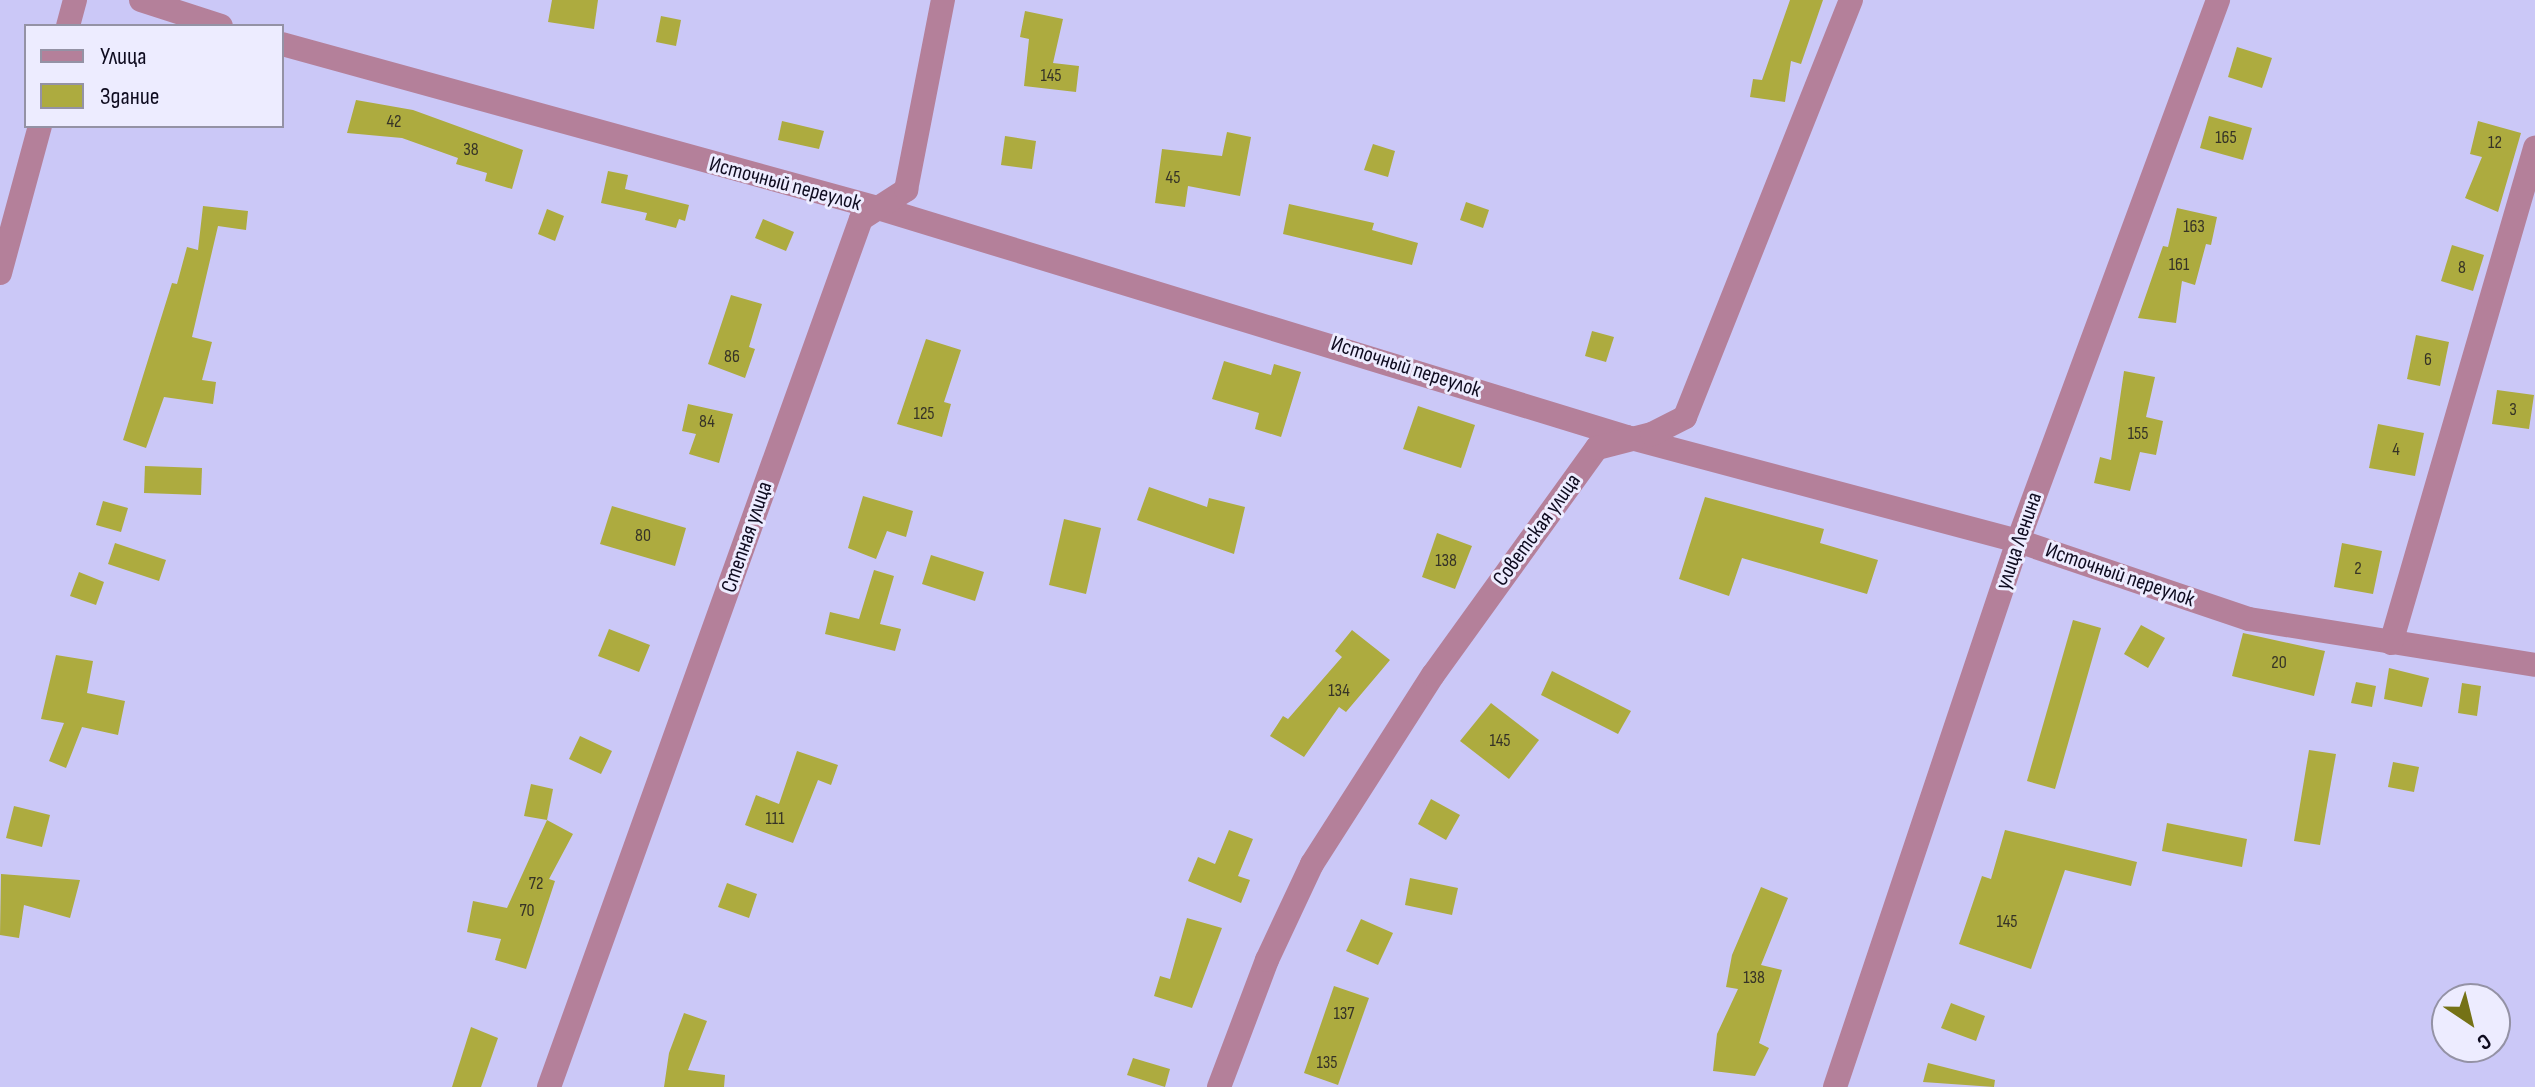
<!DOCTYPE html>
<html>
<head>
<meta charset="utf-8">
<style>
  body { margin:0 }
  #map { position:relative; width:2535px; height:1087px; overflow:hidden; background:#cbc8f7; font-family:"Sofia Sans Condensed",sans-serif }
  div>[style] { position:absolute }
  .building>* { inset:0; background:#adab3f }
  .minor>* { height:24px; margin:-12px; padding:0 12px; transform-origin:12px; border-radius:12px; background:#b4809a }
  span { translate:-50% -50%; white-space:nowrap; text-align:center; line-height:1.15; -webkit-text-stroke:6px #edecff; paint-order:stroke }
  .number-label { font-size:18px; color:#363327 }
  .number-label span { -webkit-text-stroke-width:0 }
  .street-label { font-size:22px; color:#0e0b1f }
  .legend { position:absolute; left:24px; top:24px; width:260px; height:104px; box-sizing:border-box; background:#edecff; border:2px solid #9492a5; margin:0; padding:10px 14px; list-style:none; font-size:24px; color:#0e0b1f }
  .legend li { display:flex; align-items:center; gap:16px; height:40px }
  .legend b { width:40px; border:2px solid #9492a5 }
  .north { position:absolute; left:2431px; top:983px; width:80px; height:80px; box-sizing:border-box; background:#edecff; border:2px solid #9492a5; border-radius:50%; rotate:145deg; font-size:22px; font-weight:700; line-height:32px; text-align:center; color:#0e0b1f }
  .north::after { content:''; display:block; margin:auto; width:28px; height:36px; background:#757216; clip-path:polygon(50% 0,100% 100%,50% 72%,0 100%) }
</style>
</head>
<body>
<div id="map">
  <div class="building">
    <i style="clip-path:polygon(552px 0,598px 0,594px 29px,548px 22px)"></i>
    <i style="clip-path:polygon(1790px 0,1823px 0,1801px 64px,1791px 61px,1785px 102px,1750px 97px,1753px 79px,1762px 80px)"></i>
    <i style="clip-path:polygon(1025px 11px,1063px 19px,1053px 63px,1079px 66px,1076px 92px,1024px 86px,1029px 39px,1020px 37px)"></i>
    <i style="clip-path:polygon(661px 16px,681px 20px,676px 46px,656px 42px)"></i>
    <i style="clip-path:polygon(2237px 47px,2272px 58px,2262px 88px,2228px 77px)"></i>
    <i style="clip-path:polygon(356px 100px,413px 110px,523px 150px,512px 189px,485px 181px,487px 173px,456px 164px,458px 158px,402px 138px,347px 133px)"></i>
    <i style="clip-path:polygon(2209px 116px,2252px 128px,2243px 160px,2200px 148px)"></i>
    <i style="clip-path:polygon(782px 121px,824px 131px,819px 149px,778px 140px)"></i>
    <i style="clip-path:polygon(2478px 121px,2521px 133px,2498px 212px,2465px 198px,2482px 157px,2470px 154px)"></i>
    <i style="clip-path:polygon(1227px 132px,1251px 137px,1240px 196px,1188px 186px,1185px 207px,1155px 203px,1162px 149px,1222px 156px)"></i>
    <i style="clip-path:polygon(1005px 136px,1036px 141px,1032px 169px,1001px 165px)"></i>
    <i style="clip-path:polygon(1373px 144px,1395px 151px,1388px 177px,1364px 170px)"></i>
    <i style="clip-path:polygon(608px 171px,628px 175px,625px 189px,689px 205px,685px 221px,679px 219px,676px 228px,645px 220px,647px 213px,601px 203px)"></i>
    <i style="clip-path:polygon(1466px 202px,1489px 210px,1483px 228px,1460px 220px)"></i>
    <i style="clip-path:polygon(1289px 204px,1374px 223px,1372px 230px,1418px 243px,1412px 265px,1283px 234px)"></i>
    <i style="clip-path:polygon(203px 206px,248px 211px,246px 230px,218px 226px,192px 337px,212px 342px,202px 380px,216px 382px,213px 404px,164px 397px,146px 448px,123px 440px,172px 283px,177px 284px,187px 247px,198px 250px)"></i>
    <i style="clip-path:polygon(2177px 208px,2217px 217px,2211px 245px,2206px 244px,2195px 285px,2182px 281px,2176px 323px,2138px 318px,2163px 246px,2168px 247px)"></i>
    <i style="clip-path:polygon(547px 209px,564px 216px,555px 241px,538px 234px)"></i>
    <i style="clip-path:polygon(763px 219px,794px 232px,786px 251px,755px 238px)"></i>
    <i style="clip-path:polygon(2452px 245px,2484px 255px,2473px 291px,2441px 281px)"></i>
    <i style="clip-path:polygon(731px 295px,762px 304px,749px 347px,755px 349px,745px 378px,708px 364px)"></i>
    <i style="clip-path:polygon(1592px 331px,1614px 337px,1606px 362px,1585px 356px)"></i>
    <i style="clip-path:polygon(2416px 335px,2449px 342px,2440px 386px,2407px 379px)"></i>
    <i style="clip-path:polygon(926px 339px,961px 350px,944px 402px,951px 404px,942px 437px,897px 424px)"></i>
    <i style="clip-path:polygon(1224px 361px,1271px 375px,1274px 364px,1301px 372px,1281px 437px,1255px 429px,1259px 413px,1212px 399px)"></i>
    <i style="clip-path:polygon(2124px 371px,2155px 377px,2146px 417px,2163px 421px,2156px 455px,2140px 452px,2130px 491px,2094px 483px,2100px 457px,2111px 460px)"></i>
    <i style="clip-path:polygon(2497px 390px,2534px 395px,2529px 429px,2492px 424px)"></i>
    <i style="clip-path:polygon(688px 404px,733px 414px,719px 463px,689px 454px,696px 434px,682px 431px)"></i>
    <i style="clip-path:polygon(1418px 406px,1475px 425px,1461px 468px,1403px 449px)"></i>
    <i style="clip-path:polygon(2378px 424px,2424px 433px,2415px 476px,2369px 468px)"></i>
    <i style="clip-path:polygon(145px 466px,202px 468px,201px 495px,144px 493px)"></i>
    <i style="clip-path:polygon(1149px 487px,1207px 507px,1209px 498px,1245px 507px,1234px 554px,1137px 520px)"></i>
    <i style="clip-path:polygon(863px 496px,913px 511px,906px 537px,887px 531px,876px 559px,848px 548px)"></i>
    <i style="clip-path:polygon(1705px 497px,1824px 529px,1820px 543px,1878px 560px,1867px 594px,1742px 558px,1729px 596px,1679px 579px)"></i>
    <i style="clip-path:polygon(103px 501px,128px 508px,121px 532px,96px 525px)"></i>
    <i style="clip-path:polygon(612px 506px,686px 528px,675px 566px,600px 544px)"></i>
    <i style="clip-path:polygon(1064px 519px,1101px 528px,1086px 594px,1049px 585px)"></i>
    <i style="clip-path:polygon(1437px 533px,1472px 546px,1455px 589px,1422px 577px)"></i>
    <i style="clip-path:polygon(115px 543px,166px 560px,159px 581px,108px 564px)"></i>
    <i style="clip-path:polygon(2342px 543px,2382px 551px,2373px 594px,2334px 587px)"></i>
    <i style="clip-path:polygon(931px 555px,984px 572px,975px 601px,922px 584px)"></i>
    <i style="clip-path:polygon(874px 570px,894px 576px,880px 624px,901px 629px,895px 651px,825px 634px,830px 612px,859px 619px)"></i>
    <i style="clip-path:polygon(79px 572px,104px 582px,96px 605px,70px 596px)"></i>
    <i style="clip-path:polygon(2073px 620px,2101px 628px,2055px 789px,2027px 781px)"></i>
    <i style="clip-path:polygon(2141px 625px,2165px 638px,2148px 668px,2124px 654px)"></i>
    <i style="clip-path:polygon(609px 629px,650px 645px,639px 672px,598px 656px)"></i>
    <i style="clip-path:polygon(1352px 630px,1390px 660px,1346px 712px,1339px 707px,1304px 757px,1270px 736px,1283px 716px,1288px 719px,1342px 657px,1335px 651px)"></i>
    <i style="clip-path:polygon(2243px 633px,2325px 651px,2314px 696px,2232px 676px)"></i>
    <i style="clip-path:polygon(56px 655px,93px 661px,87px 693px,125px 701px,118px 735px,82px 727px,66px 768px,49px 761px,64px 723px,41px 719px)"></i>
    <i style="clip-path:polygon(2389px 668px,2429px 678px,2422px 707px,2384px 699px)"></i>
    <i style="clip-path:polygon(1552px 671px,1631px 711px,1618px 734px,1541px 695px)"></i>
    <i style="clip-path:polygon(2356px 682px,2376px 686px,2372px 707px,2351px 703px)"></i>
    <i style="clip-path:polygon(2462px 683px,2481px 686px,2477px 716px,2458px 713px)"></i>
    <i style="clip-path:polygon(1491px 703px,1539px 740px,1509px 779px,1460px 741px)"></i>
    <i style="clip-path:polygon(580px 736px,612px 751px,601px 774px,569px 759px)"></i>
    <i style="clip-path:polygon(2309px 750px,2336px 754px,2320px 845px,2294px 841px)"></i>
    <i style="clip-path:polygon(797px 751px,838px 765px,831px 785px,818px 780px,793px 843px,745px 825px,756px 795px,779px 804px)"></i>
    <i style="clip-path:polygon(2393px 762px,2419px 767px,2414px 792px,2388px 787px)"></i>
    <i style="clip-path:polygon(531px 784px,553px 789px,547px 820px,524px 816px)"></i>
    <i style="clip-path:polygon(1431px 799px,1460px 815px,1446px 840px,1418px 824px)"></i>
    <i style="clip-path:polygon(14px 806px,50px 815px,42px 847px,6px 838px)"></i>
    <i style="clip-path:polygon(547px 820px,573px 834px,549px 879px,555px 881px,526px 969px,495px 960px,501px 939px,467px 932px,473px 901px,507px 908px)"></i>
    <i style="clip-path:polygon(2167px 823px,2247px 839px,2242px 867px,2162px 851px)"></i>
    <i style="clip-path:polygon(1229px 830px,1253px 839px,1238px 876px,1250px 880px,1241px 903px,1188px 881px,1198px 857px,1215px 864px)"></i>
    <i style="clip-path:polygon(2005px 830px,2137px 862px,2131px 886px,2065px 870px,2031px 969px,1959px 944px,1982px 876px,1991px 879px)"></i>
    <i style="clip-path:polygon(1px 874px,80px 880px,70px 918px,24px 905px,19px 938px,0 935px)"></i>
    <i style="clip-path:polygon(1410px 878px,1458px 888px,1452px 915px,1405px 905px)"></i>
    <i style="clip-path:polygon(727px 883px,757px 894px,749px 918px,718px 907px)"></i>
    <i style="clip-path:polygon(1761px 887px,1788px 898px,1761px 965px,1782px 970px,1759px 1043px,1769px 1048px,1755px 1076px,1713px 1071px,1717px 1034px,1738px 989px,1726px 987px,1732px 955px)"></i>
    <i style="clip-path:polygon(1187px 918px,1222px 928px,1192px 1008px,1154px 996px,1160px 976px,1170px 979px)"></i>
    <i style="clip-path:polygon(1361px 919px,1393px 933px,1378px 965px,1346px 951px)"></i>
    <i style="clip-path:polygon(1334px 986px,1369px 998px,1338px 1085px,1304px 1073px)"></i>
    <i style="clip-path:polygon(1951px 1003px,1985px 1016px,1976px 1041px,1941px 1028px)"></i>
    <i style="clip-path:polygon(684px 1013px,707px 1021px,688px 1070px,725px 1075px,724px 1087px,664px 1087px,669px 1053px)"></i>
    <i style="clip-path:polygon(471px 1027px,498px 1038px,481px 1087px,452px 1087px)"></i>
    <i style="clip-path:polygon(1133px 1058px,1170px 1069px,1165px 1087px,1127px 1075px)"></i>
    <i style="clip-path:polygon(1928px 1063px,1995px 1080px,1994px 1087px,1923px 1082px)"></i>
  </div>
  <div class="minor">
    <i style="left:141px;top:0;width:84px;rotate:18deg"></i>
    <i style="left:68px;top:26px;width:27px;rotate:-75deg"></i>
    <i style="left:282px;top:44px;width:618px;rotate:15.39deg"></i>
    <i style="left:878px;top:208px;width:783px;rotate:17deg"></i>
    <i style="left:1627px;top:437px;width:405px;rotate:14.9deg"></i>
    <i style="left:2018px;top:541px;width:244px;rotate:18.7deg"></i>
    <i style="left:2249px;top:619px;width:290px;rotate:9.1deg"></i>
    <i style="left:0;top:273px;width:152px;rotate:-74.8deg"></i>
    <i style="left:2391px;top:643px;width:516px;rotate:-73.78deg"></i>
    <i style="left:549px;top:1087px;width:922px;rotate:-70.23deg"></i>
    <i style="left:861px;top:219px;width:54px;rotate:-32.8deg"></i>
    <i style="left:906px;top:190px;width:194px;rotate:-79deg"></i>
    <i style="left:1219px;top:1087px;width:136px;rotate:-69.3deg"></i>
    <i style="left:1267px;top:960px;width:106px;rotate:-64.9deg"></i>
    <i style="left:1312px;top:864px;width:224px;rotate:-57.4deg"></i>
    <i style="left:1433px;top:675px;width:280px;rotate:-54.2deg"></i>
    <i style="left:1597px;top:448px;width:57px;rotate:-14.3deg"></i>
    <i style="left:1652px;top:434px;width:37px;rotate:-27deg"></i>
    <i style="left:1685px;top:417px;width:449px;rotate:-68.3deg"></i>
    <i style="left:1835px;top:1087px;width:576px;rotate:-71.47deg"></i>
    <i style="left:2018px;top:541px;width:577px;rotate:-69.71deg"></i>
  </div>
  <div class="number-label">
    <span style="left:1051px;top:76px">145</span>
    <span style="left:394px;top:122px">42</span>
    <span style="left:2226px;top:138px">165</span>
    <span style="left:2495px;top:143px">12</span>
    <span style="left:471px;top:150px">38</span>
    <span style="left:1173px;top:178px">45</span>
    <span style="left:2194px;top:227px">163</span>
    <span style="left:2179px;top:265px">161</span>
    <span style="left:2462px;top:268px">8</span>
    <span style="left:732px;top:357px">86</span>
    <span style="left:2428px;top:360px">6</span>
    <span style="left:2513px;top:410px">3</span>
    <span style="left:924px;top:414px">125</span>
    <span style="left:707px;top:422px">84</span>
    <span style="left:2138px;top:434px">155</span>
    <span style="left:2396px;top:450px">4</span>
    <span style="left:643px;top:536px">80</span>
    <span style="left:1446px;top:561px">138</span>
    <span style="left:2358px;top:569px">2</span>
    <span style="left:2279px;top:663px">20</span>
    <span style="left:1339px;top:691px">134</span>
    <span style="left:1500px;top:741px">145</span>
    <span style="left:775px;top:819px">111</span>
    <span style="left:536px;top:884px">72</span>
    <span style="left:527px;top:911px">70</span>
    <span style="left:2007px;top:922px">145</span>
    <span style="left:1754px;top:978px">138</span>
    <span style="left:1344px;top:1014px">137</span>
    <span style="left:1327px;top:1063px">135</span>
  </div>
  <div class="street-label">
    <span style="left:785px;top:184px;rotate:15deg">Источный переулок</span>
    <span style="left:1406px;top:367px;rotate:18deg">Источный переулок</span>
    <span style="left:1537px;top:530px;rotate:-54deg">Советская улица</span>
    <span style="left:747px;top:537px;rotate:-71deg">Степная улица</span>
    <span style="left:2019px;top:541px;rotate:-71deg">улица Ленина</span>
    <span style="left:2120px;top:575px;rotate:19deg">Источный переулок</span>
  </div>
  <ul class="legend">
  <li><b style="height:10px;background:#b4809a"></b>Улица</li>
  <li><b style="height:22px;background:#adab3f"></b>Здание</li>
  </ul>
  <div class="north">С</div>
</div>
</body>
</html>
